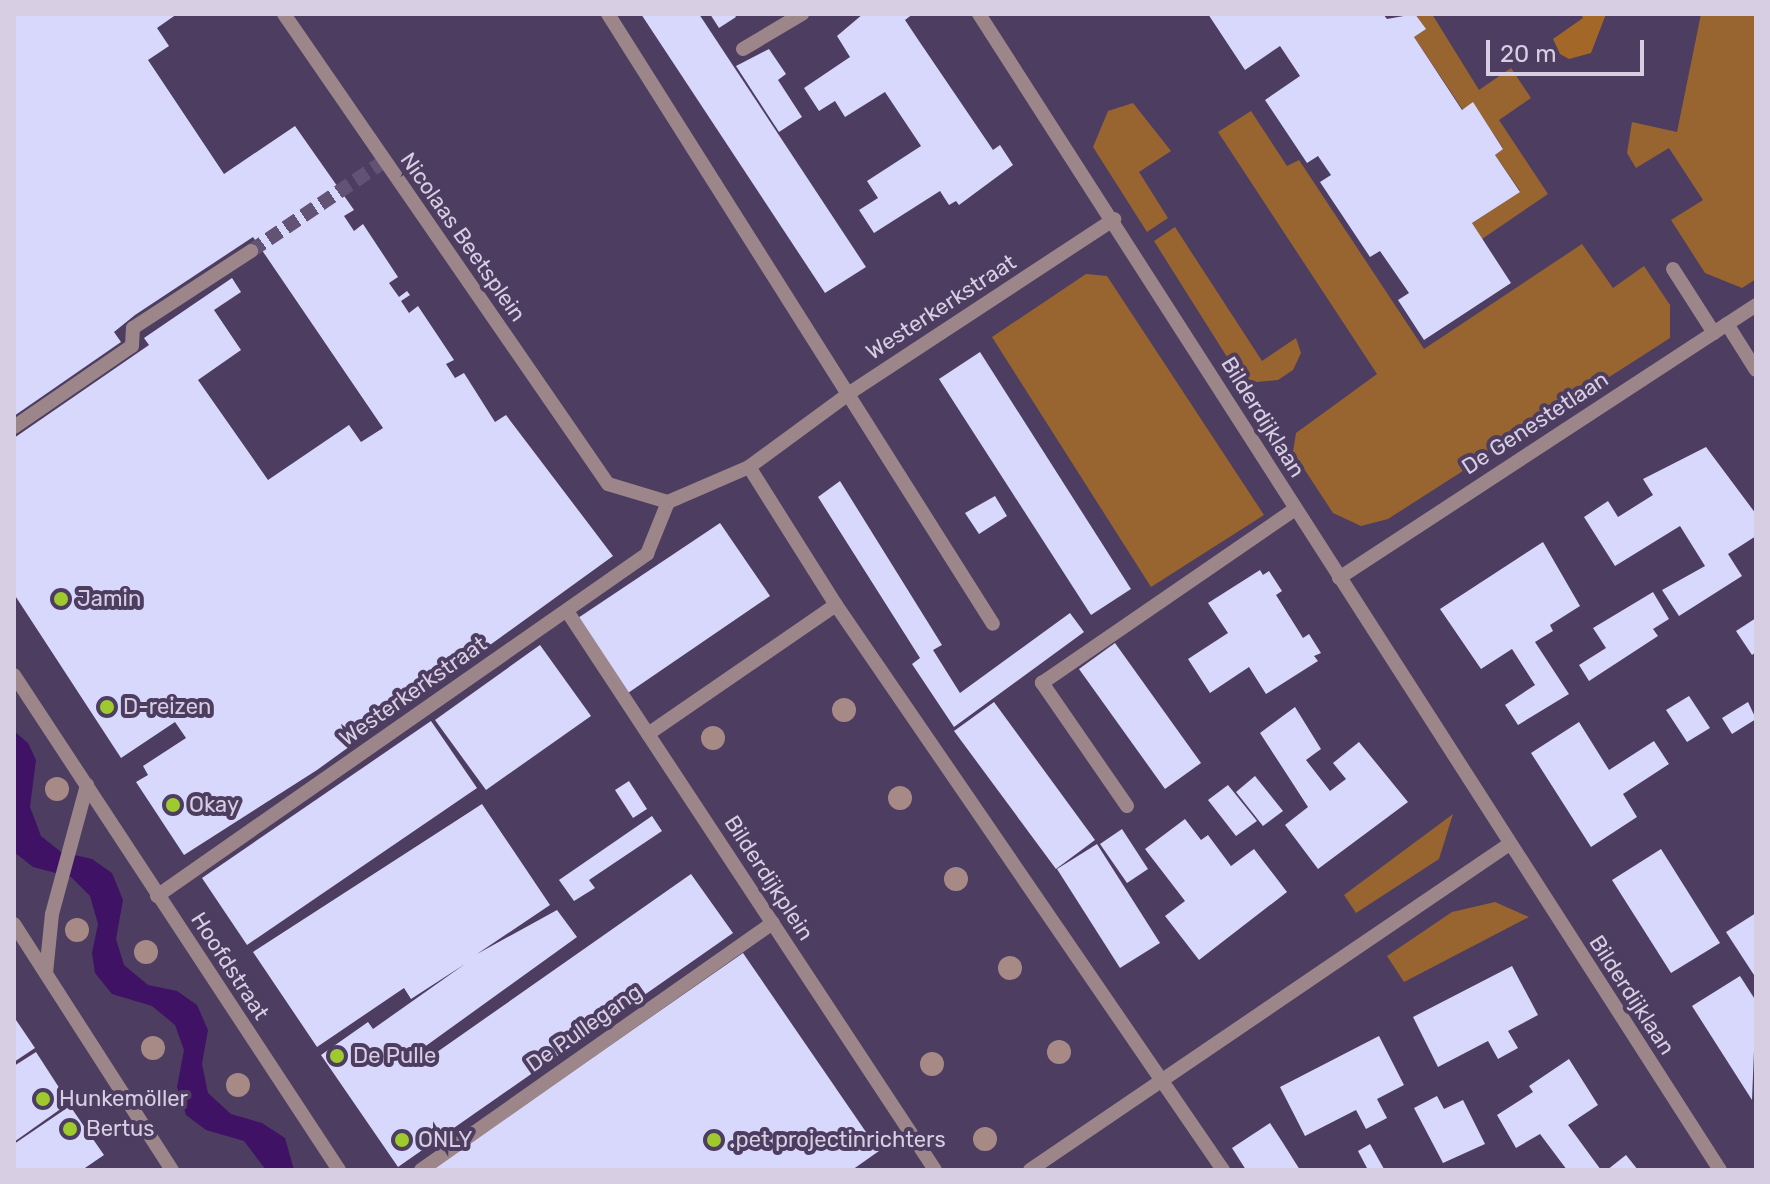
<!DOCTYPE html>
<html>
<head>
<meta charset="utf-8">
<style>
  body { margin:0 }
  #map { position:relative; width:1770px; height:1184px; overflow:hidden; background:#4d3d60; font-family:Rubik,sans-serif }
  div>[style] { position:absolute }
  .green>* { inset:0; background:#986530 }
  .forest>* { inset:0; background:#a36827 }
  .water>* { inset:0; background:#401265 }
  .building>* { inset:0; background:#d7d8fc }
  .minor-tunnel>* { height:14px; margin-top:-7px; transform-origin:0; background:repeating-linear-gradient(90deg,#625374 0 14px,transparent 0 21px) }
  .minor>* { height:14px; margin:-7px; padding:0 7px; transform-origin:7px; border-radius:7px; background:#9c868a }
  .trees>* { width:24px; height:24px; margin:-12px; border-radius:50%; background:#a78a86 }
  .dots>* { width:22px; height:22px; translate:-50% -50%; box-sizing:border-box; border:4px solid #4d3d60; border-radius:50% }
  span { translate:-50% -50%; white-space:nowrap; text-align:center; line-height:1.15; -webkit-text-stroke:8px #4d3d60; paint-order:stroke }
  .street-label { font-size:22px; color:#d7cee3 }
  .poi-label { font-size:22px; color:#d7cee3 }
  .left { translate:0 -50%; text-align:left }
  .frame { position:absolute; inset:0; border:16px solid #d7cee3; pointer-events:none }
  .scale { position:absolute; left:1486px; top:40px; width:158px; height:36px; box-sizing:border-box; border:4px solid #d7cee3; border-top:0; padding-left:10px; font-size:24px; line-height:28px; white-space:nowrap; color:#d7cee3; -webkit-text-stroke:6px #4d3d60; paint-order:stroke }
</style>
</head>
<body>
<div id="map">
  <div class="green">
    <i style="clip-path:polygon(1415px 14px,1432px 14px,1479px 90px,1511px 68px,1531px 98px,1499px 120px,1548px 194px,1482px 239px,1472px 223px,1520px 191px,1495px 155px,1503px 148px,1473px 103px,1463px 110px,1414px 37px,1425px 29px)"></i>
    <i style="clip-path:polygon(1701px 14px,1756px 14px,1756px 279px,1742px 288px,1705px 273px,1671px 220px,1703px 200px,1669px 148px,1636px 168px,1627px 153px,1632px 122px,1677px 132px)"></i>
    <i style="clip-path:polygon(1133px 103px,1171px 151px,1139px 172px,1168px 218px,1147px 232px,1093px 147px,1108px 111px)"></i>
    <i style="clip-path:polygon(1251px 111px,1287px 166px,1299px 160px,1424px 349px,1582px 244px,1613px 288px,1644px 266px,1670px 305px,1670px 338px,1388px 519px,1361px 526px,1333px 513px,1293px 452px,1296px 433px,1377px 374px,1218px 132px)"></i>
    <i style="clip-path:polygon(1175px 227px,1262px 361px,1296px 338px,1301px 353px,1293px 370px,1278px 380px,1257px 382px,1239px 376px,1154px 241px)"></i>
    <i style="clip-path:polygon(1086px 274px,1107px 276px,1264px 515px,1151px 587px,992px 337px)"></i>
    <i style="clip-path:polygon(1453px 814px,1439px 859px,1356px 913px,1344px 895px)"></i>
    <i style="clip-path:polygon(1495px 902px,1529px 917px,1404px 982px,1387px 956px,1452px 912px)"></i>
  </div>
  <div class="forest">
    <i style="clip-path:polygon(1581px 14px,1606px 14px,1591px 53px,1569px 59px,1560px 54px,1553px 39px,1583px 18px)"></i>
  </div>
  <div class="water">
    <i style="clip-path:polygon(14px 731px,28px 743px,36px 760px,30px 807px,41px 836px,61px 852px,92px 859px,112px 873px,123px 900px,116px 939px,124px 965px,148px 985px,177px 991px,197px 1005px,208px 1030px,202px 1064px,208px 1093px,231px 1114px,262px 1123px,285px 1138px,294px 1170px,266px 1170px,244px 1141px,206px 1130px,186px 1115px,177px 1087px,184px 1050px,175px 1025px,152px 1006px,112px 994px,95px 973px,92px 953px,98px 924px,90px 896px,71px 877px,33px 867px,14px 852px)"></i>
  </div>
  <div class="building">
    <i style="clip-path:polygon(14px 14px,177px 14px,157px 28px,169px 46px,148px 60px,224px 174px,295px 126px,354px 210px,344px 216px,354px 231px,363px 224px,398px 277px,389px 283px,399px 297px,407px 291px,410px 295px,401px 301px,409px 313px,418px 306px,454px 360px,446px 364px,455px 378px,464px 373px,495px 422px,506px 415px,613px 556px,317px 770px,184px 855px,136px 782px,148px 775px,143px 766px,186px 738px,175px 722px,121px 758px,14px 594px,14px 438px,149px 345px,144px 338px,232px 278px,241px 292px,214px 310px,241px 350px,198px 380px,268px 480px,349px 425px,361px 442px,383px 428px,253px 237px,135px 315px,114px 332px,121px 342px,14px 416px)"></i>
    <i style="clip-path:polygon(641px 14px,699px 14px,866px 267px,825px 293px)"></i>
    <i style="clip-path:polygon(710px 14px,734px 14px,736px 17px,719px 28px)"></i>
    <i style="clip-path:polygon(863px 14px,913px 14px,905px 20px,919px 41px,993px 150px,1000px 145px,1013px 165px,959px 205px,956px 201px,949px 205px,940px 191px,874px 233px,859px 210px,878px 198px,867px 181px,921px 146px,885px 92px,845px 117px,835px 101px,819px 111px,804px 88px,850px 57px,837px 36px)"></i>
    <i style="clip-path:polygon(1208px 14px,1383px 14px,1387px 19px,1415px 14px,1426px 29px,1414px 37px,1462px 110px,1473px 102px,1503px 149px,1495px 155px,1520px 192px,1472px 223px,1511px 283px,1424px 340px,1398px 300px,1409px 293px,1380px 251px,1370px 257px,1320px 182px,1331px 175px,1318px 156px,1307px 163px,1265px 100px,1300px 76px,1280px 46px,1245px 70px)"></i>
    <i style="clip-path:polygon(769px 49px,786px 74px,778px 80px,802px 117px,779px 132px,736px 66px)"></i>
    <i style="clip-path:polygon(980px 352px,1131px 589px,1091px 615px,939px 379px)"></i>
    <i style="clip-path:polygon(1706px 447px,1756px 514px,1756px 536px,1728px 554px,1742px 576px,1679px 616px,1662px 590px,1705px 566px,1680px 526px,1615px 566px,1584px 517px,1608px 501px,1618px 517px,1653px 495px,1643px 479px)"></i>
    <i style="clip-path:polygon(840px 481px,942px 645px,933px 650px,960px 693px,1070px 613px,1084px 632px,954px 727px,912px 664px,920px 658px,818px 497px)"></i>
    <i style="clip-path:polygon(995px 496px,1007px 516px,979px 534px,965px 513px)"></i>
    <i style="clip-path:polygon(720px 523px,770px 596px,628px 693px,578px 618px)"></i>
    <i style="clip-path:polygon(1543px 542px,1580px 606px,1550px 625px,1553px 631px,1535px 642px,1569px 694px,1518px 725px,1505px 705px,1535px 685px,1512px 649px,1481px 669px,1440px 609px)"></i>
    <i style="clip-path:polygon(1260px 570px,1263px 575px,1269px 571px,1282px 591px,1276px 595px,1303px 638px,1309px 634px,1321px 653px,1314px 656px,1318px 661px,1266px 694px,1249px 667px,1210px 693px,1188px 659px,1228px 633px,1208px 603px)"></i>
    <i style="clip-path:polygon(1653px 592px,1669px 619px,1653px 629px,1658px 636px,1589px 681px,1579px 665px,1606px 648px,1593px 628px)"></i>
    <i style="clip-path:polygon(1756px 618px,1756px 652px,1752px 655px,1736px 631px)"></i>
    <i style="clip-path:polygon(1115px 643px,1201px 763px,1165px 789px,1079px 669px)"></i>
    <i style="clip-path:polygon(540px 645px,591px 716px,486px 790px,435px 720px)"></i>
    <i style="clip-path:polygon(1689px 696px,1710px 728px,1687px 742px,1666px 710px)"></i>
    <i style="clip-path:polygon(994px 702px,1095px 840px,1056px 869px,954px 731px)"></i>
    <i style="clip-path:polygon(1748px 702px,1756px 719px,1732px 734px,1722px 718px)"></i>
    <i style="clip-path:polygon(1295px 707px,1321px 749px,1306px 760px,1330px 791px,1346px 779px,1333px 763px,1359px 742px,1408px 802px,1318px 869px,1285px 825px,1308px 807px,1260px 733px)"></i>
    <i style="clip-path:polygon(431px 721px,477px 788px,247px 945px,202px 878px)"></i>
    <i style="clip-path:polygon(1579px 722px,1609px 770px,1654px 741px,1669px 764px,1623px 794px,1637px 817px,1591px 847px,1531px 753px)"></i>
    <i style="clip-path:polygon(1255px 776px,1283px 811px,1263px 826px,1236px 792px)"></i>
    <i style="clip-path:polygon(629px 781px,647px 809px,633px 818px,615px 790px)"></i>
    <i style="clip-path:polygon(1228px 785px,1257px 821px,1236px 836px,1208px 800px)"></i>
    <i style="clip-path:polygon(482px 804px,550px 905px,477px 954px,557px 910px,577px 937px,423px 1048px,430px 1057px,691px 874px,733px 933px,398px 1167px,321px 1055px,368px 1022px,373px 1029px,465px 964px,411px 999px,404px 988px,317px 1047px,253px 952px)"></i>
    <i style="clip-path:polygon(652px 816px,662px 831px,589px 880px,595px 888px,574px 901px,559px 880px)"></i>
    <i style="clip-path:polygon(1185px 819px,1201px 840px,1208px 835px,1231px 866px,1254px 849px,1287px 892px,1199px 960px,1165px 916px,1185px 901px,1145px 849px)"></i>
    <i style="clip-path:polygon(1122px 829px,1148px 869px,1127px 883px,1100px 844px)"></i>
    <i style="clip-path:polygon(1097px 844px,1160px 943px,1120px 968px,1057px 869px)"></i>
    <i style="clip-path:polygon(1661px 849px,1720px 943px,1671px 973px,1612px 880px)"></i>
    <i style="clip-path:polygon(1756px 913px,1756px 974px,1754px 975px,1726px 932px)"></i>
    <i style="clip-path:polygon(743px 953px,879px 1151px,852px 1170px,431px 1170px)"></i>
    <i style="clip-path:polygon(1512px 966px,1538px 1015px,1508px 1031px,1518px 1048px,1498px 1059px,1488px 1041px,1438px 1067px,1413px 1017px)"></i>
    <i style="clip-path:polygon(1740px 976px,1756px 1001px,1752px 1100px,1692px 1006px)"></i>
    <i style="clip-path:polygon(14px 1017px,35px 1048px,14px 1062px)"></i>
    <i style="clip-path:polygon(1379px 1036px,1404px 1085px,1377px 1099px,1387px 1118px,1366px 1129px,1356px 1110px,1305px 1136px,1280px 1087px)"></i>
    <i style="clip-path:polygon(36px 1052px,69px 1103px,14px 1142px,14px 1066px)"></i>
    <i style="clip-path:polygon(1569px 1059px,1598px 1105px,1568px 1125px,1601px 1170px,1567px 1170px,1540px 1134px,1516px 1148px,1497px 1115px,1533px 1092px,1529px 1086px)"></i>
    <i style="clip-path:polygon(1437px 1096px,1444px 1109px,1463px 1100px,1485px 1144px,1443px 1163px,1414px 1108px)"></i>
    <i style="clip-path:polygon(70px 1106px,104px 1155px,82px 1170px,14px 1170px,14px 1144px)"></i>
    <i style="clip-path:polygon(1270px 1123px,1283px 1143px,1300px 1170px,1246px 1170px,1232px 1148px)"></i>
    <i style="clip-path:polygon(1370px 1144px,1384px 1169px,1381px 1170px,1368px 1170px,1358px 1151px)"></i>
    <i style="clip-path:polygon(1626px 1155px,1638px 1170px,1607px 1170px)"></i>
  </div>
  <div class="minor-tunnel">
    <i style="left:251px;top:251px;width:159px;rotate:-34deg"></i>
  </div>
  <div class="minor">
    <i style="left:284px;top:14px;width:571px;rotate:55.42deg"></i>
    <i style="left:608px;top:484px;width:63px;rotate:16.7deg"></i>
    <i style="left:668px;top:502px;width:88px;rotate:-23.4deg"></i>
    <i style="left:749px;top:467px;width:127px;rotate:-36.3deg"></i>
    <i style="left:851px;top:392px;width:315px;rotate:-33.3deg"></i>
    <i style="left:608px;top:14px;width:721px;rotate:57.74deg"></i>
    <i style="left:979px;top:14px;width:1373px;rotate:57.34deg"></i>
    <i style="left:743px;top:49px;width:69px;rotate:-30.7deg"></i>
    <i style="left:1673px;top:269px;width:76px;rotate:57.4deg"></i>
    <i style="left:1727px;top:324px;width:54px;rotate:57.8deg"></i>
    <i style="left:14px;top:427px;width:143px;rotate:-34.5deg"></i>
    <i style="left:132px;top:346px;width:18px;rotate:-87deg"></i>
    <i style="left:133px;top:328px;width:141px;rotate:-33.1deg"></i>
    <i style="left:1339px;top:578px;width:498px;rotate:-33.2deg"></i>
    <i style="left:836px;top:605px;width:685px;rotate:55.59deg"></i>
    <i style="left:567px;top:611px;width:669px;rotate:56.64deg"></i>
    <i style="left:14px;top:675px;width:592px;rotate:56.71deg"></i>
    <i style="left:648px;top:734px;width:228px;rotate:-34.5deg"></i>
    <i style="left:836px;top:605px;width:163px;rotate:-122.2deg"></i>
    <i style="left:1127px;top:806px;width:150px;rotate:-124.6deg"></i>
    <i style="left:1042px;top:683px;width:307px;rotate:-34.5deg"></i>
    <i style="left:157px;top:896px;width:598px;rotate:-34.91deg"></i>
    <i style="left:647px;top:554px;width:56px;rotate:-68deg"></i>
    <i style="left:14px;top:924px;width:292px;rotate:57.3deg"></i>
    <i style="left:46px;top:973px;width:59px;rotate:-84.2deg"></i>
    <i style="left:52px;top:914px;width:134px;rotate:-74.8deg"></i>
    <i style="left:421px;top:1170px;width:430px;rotate:-35.1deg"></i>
    <i style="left:1030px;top:1170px;width:578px;rotate:-34.21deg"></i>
  </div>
  <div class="trees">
    <i style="left:844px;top:710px"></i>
    <i style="left:713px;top:738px"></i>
    <i style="left:57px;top:789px"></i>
    <i style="left:900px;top:798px"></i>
    <i style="left:956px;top:879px"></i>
    <i style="left:77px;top:930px"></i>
    <i style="left:146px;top:952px"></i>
    <i style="left:1010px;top:968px"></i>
    <i style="left:153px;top:1048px"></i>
    <i style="left:1059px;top:1052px"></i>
    <i style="left:932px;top:1064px"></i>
    <i style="left:238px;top:1085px"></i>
    <i style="left:985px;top:1139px"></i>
  </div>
  <div class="dots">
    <i style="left:61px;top:599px;background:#9fca2d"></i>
    <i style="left:107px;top:707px;background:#9fca2d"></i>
    <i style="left:173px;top:805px;background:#9fca2d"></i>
    <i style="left:337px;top:1056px;background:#9fca2d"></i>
    <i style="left:43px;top:1099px;background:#9fca2d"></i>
    <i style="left:70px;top:1129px;background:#9fca2d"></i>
    <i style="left:402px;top:1140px;background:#9fca2d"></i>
    <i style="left:714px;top:1140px;background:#9fca2d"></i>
  </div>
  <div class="street-label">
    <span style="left:463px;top:237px;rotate:55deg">Nicolaas Beetsplein</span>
    <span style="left:941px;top:307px;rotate:-33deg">Westerkerkstraat</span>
    <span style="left:1263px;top:417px;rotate:58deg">Bilderdijklaan</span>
    <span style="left:1535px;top:423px;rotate:-33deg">De Genestetlaan</span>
    <span style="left:413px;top:691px;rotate:-35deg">Westerkerkstraat</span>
    <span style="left:769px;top:878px;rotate:57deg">Bilderdijkplein</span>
    <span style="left:230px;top:966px;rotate:57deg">Hoofdstraat</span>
    <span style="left:1632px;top:995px;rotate:57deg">Bilderdijklaan</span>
    <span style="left:584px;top:1028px;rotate:-35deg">De Pullegang</span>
  </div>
  <div class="poi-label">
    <span class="left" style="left:77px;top:599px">Jamin</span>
    <span class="left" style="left:123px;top:707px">D-reizen</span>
    <span class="left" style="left:189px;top:805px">Okay</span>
    <span class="left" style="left:353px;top:1056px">De Pulle</span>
    <span class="left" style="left:59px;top:1099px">Hunkemöller</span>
    <span class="left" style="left:86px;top:1129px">Bertus</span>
    <span class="left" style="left:418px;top:1140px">ONLY</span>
    <span class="left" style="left:730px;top:1140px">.pet projectinrichters</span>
  </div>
  <div class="frame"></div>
  <div class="scale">20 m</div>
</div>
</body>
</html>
